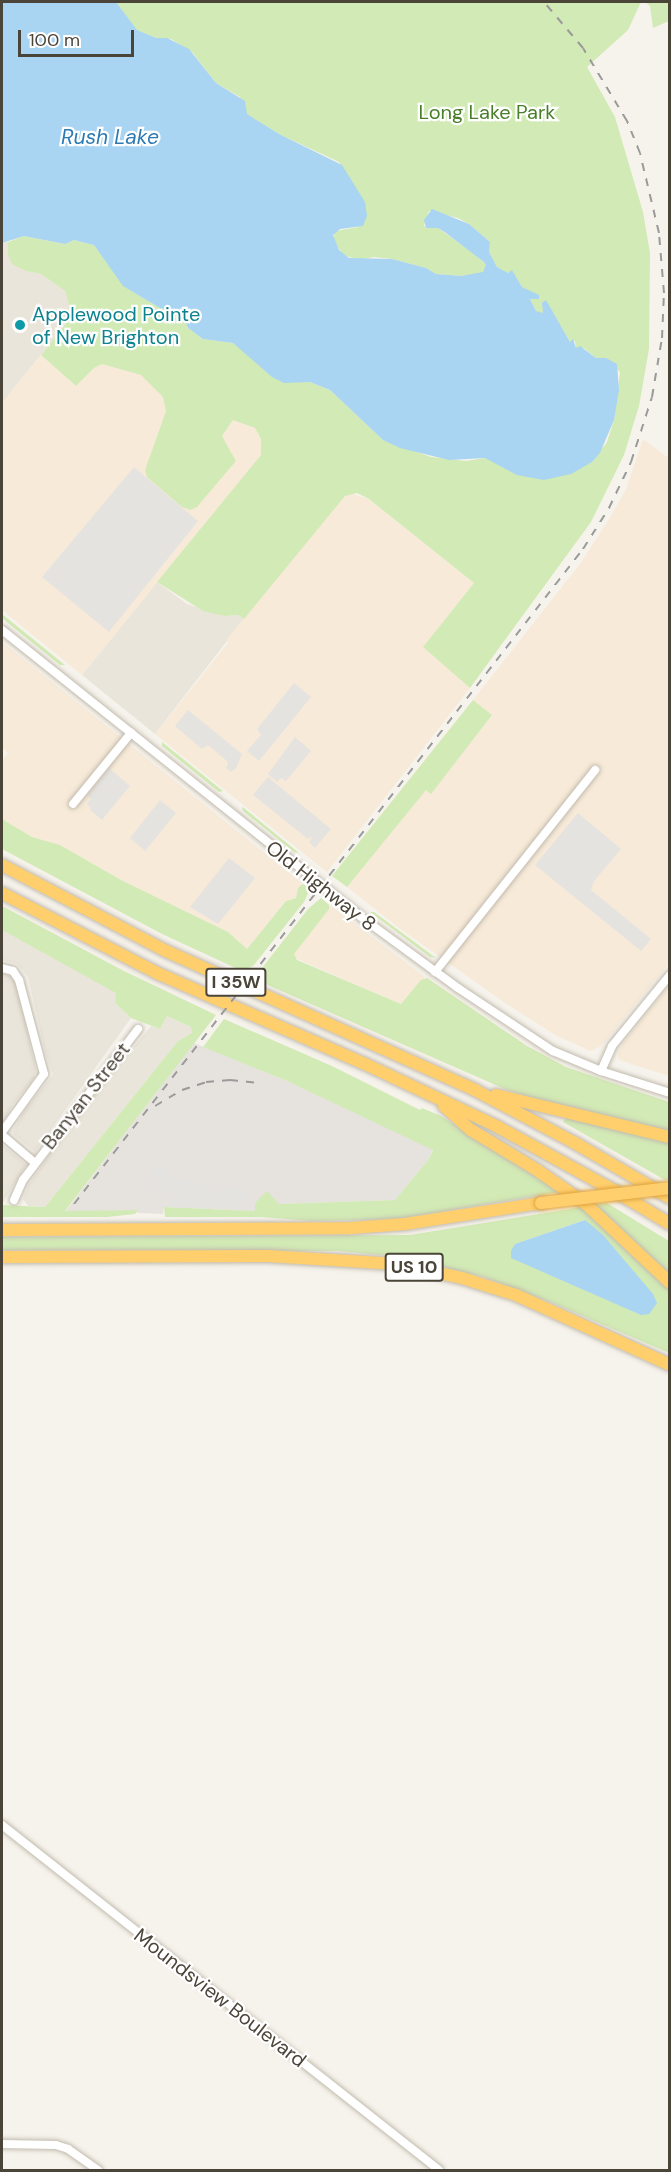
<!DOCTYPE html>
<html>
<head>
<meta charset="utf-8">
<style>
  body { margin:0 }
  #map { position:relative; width:671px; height:2172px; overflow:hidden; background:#f6f3ec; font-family:"DM Sans",sans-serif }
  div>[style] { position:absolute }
  .residential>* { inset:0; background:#eae5da }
  .commercial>* { inset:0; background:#f7ead8 }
  .industrial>* { inset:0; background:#e6e2dd }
  .green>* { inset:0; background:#d2eab5 }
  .parking>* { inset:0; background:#e5e3e0 }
  .water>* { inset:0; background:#a9d4f2 }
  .roads { filter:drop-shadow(0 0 2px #c2bbae) drop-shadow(0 0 2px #c2bbae) }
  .minor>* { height:8px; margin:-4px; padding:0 4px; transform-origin:4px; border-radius:4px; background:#fff }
  .highway>* { height:12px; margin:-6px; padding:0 6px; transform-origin:6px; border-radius:6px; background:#ffcf6e }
  .rail>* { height:2px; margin-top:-1px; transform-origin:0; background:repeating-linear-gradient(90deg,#9a9a9a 0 8px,transparent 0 16px) }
  .bridges { filter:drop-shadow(0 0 2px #e0a43c) drop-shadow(0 0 2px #e0a43c) }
  .highway-bridge>* { height:12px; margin:-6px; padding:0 6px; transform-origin:6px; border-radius:6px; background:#ffcf6e }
  .dots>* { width:16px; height:16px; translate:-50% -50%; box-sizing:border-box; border:3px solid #fff; border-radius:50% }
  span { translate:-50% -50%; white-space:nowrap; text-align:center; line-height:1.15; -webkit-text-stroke:4.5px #fff; paint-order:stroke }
  .shield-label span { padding:2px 4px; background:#fff; border:2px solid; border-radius:4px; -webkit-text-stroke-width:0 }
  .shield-label { font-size:18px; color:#4b4439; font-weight:700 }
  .park-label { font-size:20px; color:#4a7f2a }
  .culture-label { font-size:20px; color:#0d838f }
  .left { translate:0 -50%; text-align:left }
  .street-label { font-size:20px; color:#4b4439 }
  .water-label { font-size:21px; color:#2e7ab2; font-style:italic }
  .frame { position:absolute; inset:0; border:3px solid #4b4439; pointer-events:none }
  .scale { position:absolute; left:18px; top:30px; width:116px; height:27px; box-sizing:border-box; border:3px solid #4b4439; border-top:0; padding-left:8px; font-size:18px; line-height:21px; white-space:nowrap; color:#4b4439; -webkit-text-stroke:4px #fff; paint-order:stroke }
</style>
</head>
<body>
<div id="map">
  <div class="residential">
    <i style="clip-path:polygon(8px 242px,8px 254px,26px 271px,41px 274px,65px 291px,69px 306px,68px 321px,2px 403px,2px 243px)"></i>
    <i style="clip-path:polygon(157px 582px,187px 604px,225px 616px,238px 615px,244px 619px,155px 734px,82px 675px)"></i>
    <i style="clip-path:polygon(2px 930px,117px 993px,115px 1003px,131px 1018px,35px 1152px,13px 1134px,13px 1131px,25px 1110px,53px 1075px,45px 1051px,28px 977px,17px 964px,2px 960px)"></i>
    <i style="clip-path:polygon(2px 973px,12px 977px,17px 985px,36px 1070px,33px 1080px,13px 1104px,2px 1124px)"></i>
    <i style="clip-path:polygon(167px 1016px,191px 1027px,192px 1033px,178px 1041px,45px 1207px,28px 1206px,23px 1199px,28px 1186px,65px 1132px,151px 1026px,160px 1029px)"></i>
    <i style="clip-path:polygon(2px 1144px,26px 1165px,2px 1204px)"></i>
  </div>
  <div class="commercial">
    <i style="clip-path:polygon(41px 355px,76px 386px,94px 368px,102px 364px,141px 375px,151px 383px,163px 397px,166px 411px,145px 470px,197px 507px,236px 461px,222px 436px,233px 420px,255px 428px,261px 439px,261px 455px,82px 675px,2px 610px,2px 403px)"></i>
    <i style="clip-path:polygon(643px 439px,670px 459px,669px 963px,601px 1046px,591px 1051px,557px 1036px,508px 1005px,399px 928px,347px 887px,426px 789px,431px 793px,492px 715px,473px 700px,580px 564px,608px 521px,626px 489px)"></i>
    <i style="clip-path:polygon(349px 493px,369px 499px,474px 583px,423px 647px,470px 688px,327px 872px,155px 734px,228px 643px,226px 640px,345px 496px)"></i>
    <i style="clip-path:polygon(2px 642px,303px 884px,298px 888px,296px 898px,286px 901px,247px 949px,228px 932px,121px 880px,60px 845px,32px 837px,2px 819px,2px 761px,8px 753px,2px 747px)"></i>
    <i style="clip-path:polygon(327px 903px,425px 977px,401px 1004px,295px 958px,294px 954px,329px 905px)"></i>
    <i style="clip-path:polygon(669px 985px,669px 1076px,619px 1060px,618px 1055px,622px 1044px)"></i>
  </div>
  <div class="industrial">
    <i style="clip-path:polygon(194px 1043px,287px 1081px,433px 1149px,428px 1160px,395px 1200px,279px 1204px,265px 1195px,255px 1203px,255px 1211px,164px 1207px,163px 1214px,137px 1213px,137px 1210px,65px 1212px)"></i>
  </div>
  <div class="green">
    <i style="clip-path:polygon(116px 2px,641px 2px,628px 30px,587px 67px,615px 117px,643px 212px,650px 253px,649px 349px,639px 406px,624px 455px,591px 522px,470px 688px,423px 647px,474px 583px,369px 499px,357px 493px,345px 496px,244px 619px,238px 615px,225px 616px,203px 611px,157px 582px,261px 455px,261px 439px,255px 428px,233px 420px,222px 436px,236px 461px,197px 507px,190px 510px,182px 507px,147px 477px,145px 470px,166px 411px,163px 397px,141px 375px,102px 364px,94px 368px,76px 386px,41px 355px,68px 321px,69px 306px,65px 291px,41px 274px,26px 271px,12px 264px,8px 254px,8px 242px,24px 236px,65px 244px,74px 240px,94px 245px,124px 286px,160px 308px,172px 311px,185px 321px,188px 328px,203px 339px,233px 343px,289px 381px,310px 382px,330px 390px,383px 440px,431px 457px,466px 461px,485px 458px,498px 464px,592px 462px,607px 442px,614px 420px,620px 372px,606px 358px,596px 358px,584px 348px,576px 348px,575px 341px,570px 342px,547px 303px,543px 306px,543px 314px,536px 311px,530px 299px,539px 299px,536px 295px,522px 287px,512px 271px,508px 273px,497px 267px,489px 252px,490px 242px,469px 224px,458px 218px,429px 211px,424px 225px,426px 228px,438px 228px,472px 252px,487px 265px,483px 273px,461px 276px,436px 274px,426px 268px,392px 259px,374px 257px,359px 260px,343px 255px,333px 239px,335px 231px,359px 227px,354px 187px,339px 162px,279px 134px,246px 114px,240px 97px,216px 83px,192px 52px,171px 39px,156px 38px,136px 30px)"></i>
    <i style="clip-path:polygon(645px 2px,669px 2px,669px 21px,653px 28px,650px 6px)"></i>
    <i style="clip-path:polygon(2px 614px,65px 665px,60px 665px,8px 623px,2px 618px)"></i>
    <i style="clip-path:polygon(473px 700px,492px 715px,431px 794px,426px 790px,347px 887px,332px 876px)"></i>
    <i style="clip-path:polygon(162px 742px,223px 791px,219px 792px,162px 746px)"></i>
    <i style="clip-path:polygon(242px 807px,244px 808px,299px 853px,294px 852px,243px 811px)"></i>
    <i style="clip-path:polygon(2px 819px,32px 837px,60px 845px,121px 880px,228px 932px,247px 949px,286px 901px,296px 898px,298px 888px,303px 884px,310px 889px,304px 902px,253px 966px,242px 971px,162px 934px,2px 849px)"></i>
    <i style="clip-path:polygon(321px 898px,329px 905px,329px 909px,294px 954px,297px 960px,401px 1004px,421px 980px,427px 978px,527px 1046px,566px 1067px,669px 1102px,669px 1131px,555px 1105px,507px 1090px,254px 979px,256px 976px,266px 980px,262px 968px,308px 909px)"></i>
    <i style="clip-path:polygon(2px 906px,124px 971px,216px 1015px,65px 1211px,138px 1210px,135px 1214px,107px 1217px,2px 1217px,2px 1205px,45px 1207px,178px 1041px,192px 1033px,191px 1027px,167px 1016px,160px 1029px,131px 1018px,115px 1003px,116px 993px,2px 930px)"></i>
    <i style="clip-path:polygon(370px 912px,374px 912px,436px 958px,430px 957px)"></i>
    <i style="clip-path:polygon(224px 1019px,332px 1066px,420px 1110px,422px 1108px,441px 1116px,559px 1192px,398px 1219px,311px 1221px,261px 1217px,165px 1217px,164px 1207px,255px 1211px,255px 1203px,267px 1191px,279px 1204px,395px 1200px,428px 1160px,433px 1150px,287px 1081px,203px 1047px)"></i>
    <i style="clip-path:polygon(566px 1116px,669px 1140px,669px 1179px,665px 1180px,563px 1122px)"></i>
    <i style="clip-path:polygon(607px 1203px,669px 1241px,669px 1278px,591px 1205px)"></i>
    <i style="clip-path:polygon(evenodd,582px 1207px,669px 1288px,669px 1353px,550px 1302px,481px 1276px,391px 1256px,337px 1251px,2px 1250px,2px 1237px,410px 1235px,582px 1207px,585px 1220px,641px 1315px,587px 1290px,515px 1244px,585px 1220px)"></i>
  </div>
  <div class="parking">
    <i style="clip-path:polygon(134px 467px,198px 521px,109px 632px,42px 577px)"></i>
    <i style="clip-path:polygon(294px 683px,311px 697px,259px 761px,247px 751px,261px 735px,257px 729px)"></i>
    <i style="clip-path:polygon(188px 710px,242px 754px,236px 768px,231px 772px,226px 768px,228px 762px,208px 745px,202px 749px,175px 726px)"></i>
    <i style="clip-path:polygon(295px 737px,311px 751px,286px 781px,281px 778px,277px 782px,268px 774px)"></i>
    <i style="clip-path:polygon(109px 768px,130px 786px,102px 820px,90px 810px,91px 808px,87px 804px,91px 799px,87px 796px)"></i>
    <i style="clip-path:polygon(268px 777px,331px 829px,315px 848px,309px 842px,313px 836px,308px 839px,253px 795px)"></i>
    <i style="clip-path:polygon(160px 800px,176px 813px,145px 851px,130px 838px)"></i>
    <i style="clip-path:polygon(578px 813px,621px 849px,594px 881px,591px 890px,651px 939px,641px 951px,535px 865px)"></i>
    <i style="clip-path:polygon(229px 858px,255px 878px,218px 924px,190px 907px)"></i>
    <i style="clip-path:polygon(157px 1159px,176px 1180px,197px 1181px,197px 1185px,246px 1187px,246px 1193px,254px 1203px,254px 1210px,168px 1207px,169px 1200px,145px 1182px)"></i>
  </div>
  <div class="water">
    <i style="clip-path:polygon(2px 2px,116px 2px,137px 30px,156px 38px,167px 38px,189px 49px,216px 83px,245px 101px,247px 114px,279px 134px,342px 165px,365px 202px,367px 216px,363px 226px,340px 229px,333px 235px,339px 250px,349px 258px,392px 259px,426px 268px,436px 274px,461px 276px,483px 272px,486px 265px,484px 262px,446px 233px,438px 228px,426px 228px,424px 220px,432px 209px,469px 224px,490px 242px,489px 252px,497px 267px,508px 273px,512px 270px,522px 287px,539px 295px,539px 299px,530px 299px,536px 311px,543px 313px,542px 303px,546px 300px,570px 342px,573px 339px,576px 348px,580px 346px,596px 358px,606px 358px,617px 364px,619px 390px,614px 420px,600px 453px,592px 462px,571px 474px,544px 480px,517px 475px,485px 458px,449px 460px,400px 448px,383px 440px,330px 390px,310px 382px,284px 383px,272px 377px,233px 343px,203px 339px,188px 328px,185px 321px,172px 311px,160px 308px,123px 286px,94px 245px,74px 240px,65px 244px,24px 236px,2px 243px)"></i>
    <i style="clip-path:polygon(585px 1220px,603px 1235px,653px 1294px,657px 1303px,649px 1314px,641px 1315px,511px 1258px,511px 1251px,515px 1244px)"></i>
  </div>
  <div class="roads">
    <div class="minor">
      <i style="left:2px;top:630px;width:460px;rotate:38.6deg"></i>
      <i style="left:361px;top:917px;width:120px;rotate:36.2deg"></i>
      <i style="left:458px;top:988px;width:114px;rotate:33.6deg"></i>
      <i style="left:553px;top:1051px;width:52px;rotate:22.6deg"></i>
      <i style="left:601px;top:1071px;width:72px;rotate:17.7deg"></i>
      <i style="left:73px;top:804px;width:92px;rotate:-50.8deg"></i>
      <i style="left:2px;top:968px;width:11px;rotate:15deg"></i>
      <i style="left:13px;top:971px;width:11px;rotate:56deg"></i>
      <i style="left:19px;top:980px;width:97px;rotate:75.1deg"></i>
      <i style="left:44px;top:1074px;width:72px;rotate:125.9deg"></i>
      <i style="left:435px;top:972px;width:258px;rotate:-51.6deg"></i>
      <i style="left:601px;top:1071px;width:27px;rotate:-66deg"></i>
      <i style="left:612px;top:1046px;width:92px;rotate:-50.8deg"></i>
      <i style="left:2px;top:1135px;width:43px;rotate:40.3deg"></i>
      <i style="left:14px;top:1200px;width:22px;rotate:-66deg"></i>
      <i style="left:23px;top:1180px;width:190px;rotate:-52.7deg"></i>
      <i style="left:2px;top:1825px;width:557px;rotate:38.29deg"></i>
      <i style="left:2px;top:2144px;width:54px;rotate:1.1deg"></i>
      <i style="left:56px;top:2145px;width:13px;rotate:18deg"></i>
      <i style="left:68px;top:2149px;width:37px;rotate:35deg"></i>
    </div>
    <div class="highway">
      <i style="left:2px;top:865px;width:185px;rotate:27.7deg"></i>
      <i style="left:166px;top:951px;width:339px;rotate:24.2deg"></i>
      <i style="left:475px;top:1090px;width:113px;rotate:27.9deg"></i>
      <i style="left:575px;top:1143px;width:110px;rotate:30.1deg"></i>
      <i style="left:2px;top:893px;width:177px;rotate:27.3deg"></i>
      <i style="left:159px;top:974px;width:225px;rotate:23.6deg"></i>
      <i style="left:365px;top:1064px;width:147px;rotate:25.3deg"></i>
      <i style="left:498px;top:1127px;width:133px;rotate:28.7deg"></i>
      <i style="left:615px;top:1191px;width:64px;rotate:31deg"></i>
      <i style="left:496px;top:1095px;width:179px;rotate:13.6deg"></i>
      <i style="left:444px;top:1106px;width:36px;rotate:42deg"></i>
      <i style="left:471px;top:1130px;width:77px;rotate:31.2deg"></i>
      <i style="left:537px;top:1170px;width:60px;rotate:34.8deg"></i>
      <i style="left:586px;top:1204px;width:115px;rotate:43.2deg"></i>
      <i style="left:2px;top:1230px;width:349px;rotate:-0.3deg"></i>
      <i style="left:351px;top:1228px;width:54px;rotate:-4.2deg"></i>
      <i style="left:405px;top:1224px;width:138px;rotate:-8.8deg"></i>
      <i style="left:2px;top:1257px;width:265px;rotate:-0.2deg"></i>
      <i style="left:267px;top:1256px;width:131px;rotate:3.5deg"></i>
      <i style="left:398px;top:1264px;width:66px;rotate:12.3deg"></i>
      <i style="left:462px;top:1278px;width:57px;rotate:17.5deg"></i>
      <i style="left:516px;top:1295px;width:169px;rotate:24.4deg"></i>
    </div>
  </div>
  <div class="rail">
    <i style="left:155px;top:1106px;width:31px;rotate:-31deg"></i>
    <i style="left:182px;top:1090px;width:25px;rotate:-18deg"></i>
    <i style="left:206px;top:1082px;width:24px;rotate:-5deg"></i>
    <i style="left:230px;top:1080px;width:27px;rotate:6deg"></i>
    <i style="left:74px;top:1204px;width:830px;rotate:-52.15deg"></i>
    <i style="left:583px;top:549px;width:49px;rotate:-57.6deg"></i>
    <i style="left:609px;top:508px;width:51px;rotate:-64.4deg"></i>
    <i style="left:631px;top:462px;width:68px;rotate:-72.1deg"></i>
    <i style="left:652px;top:397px;width:60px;rotate:-80.4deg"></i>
    <i style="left:662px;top:338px;width:45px;rotate:-87.5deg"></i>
    <i style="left:664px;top:293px;width:60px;rotate:-94.8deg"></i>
    <i style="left:659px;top:233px;width:82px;rotate:-103.4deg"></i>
    <i style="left:640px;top:153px;width:35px;rotate:-112deg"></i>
    <i style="left:627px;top:121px;width:85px;rotate:-121.1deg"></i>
    <i style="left:583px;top:48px;width:60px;rotate:-130.3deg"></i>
  </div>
  <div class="bridges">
    <div class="highway-bridge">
      <i style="left:541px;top:1203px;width:130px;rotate:-6.6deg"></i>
    </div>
  </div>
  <div class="dots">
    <i style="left:20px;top:325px;background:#0f9aa8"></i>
  </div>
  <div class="shield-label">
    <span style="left:236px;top:982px">I 35W</span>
    <span style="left:414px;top:1267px">US 10</span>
  </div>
  <div class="park-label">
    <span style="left:487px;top:112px">Long Lake Park</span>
  </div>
  <div class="culture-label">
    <span class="left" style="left:32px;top:326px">Applewood Pointe<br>of New Brighton</span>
  </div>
  <div class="street-label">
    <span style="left:321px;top:886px;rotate:38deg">Old Highway 8</span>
    <span style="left:86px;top:1096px;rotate:-52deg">Banyan Street</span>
    <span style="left:220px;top:1998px;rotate:38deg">Moundsview Boulevard</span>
  </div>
  <div class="water-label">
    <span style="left:110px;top:137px">Rush Lake</span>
  </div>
  <div class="frame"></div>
  <div class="scale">100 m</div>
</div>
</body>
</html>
